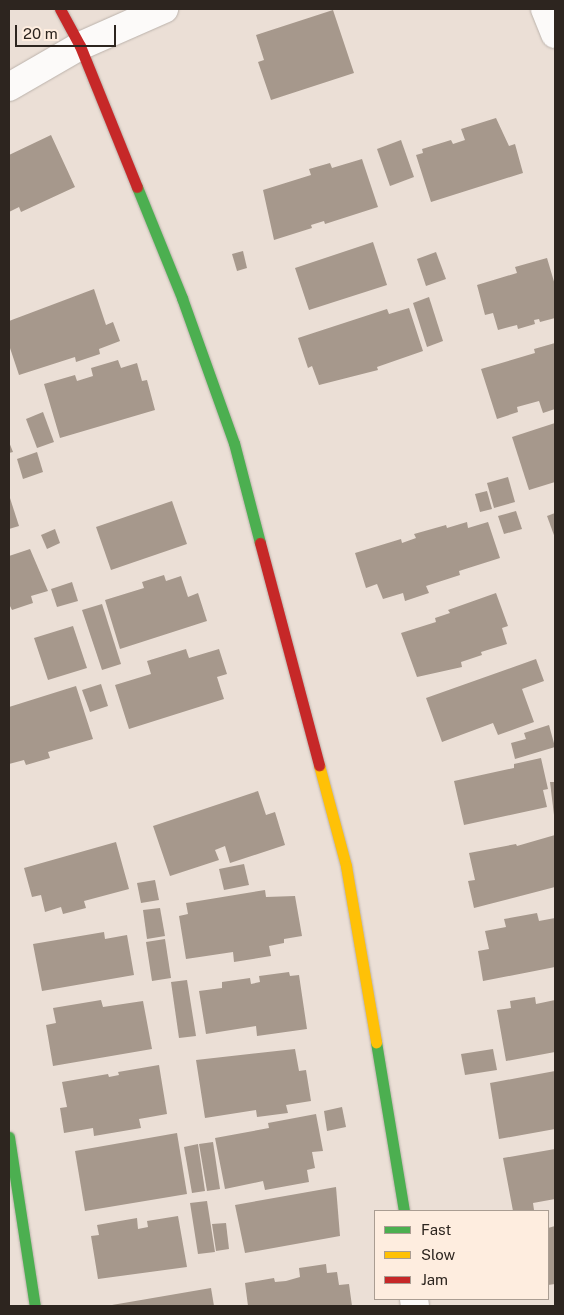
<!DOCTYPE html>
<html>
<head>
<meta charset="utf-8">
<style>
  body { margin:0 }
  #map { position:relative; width:564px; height:1315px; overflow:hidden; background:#ebdfd6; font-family:"Public Sans",sans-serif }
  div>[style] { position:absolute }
  .building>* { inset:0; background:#a6988c }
  .roads { filter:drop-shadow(0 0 1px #bbb2ab) drop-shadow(0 0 1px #bbb2ab) }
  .street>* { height:28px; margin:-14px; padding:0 14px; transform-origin:14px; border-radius:14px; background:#fcfaf9 }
  .fast>* { height:11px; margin:-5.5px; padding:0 5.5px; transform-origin:5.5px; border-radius:5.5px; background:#4caf50 }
  .slow>* { height:11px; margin:-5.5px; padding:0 5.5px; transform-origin:5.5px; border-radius:5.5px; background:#ffc107 }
  .jam>* { height:11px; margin:-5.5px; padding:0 5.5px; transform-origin:5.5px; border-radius:5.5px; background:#c62828 }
  span { translate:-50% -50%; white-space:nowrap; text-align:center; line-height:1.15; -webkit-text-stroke:5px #feeddf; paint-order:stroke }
  .frame { position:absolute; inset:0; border:10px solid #2d251f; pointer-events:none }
  .legend { position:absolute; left:374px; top:1210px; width:175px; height:90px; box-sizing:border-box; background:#feeddf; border:1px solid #aa9d92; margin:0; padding:6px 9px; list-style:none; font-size:15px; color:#2d251f }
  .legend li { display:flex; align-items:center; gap:10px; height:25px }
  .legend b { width:25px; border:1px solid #aa9d92 }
  .scale { position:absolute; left:15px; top:25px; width:101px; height:22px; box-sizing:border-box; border:2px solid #2d251f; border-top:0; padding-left:6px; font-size:15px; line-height:18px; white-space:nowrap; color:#2d251f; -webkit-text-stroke:4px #feeddf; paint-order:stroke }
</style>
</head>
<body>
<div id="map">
  <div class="building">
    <i style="clip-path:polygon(333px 10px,354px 73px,271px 100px,258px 62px,264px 60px,256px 35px)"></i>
    <i style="clip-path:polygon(496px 118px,509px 146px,515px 144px,523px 173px,431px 202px,416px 155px,423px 153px,422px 149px,451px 140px,453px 144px,465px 140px,461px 129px)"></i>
    <i style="clip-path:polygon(51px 135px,75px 187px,21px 212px,19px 207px,9px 212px,9px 155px)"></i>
    <i style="clip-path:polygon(401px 140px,414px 177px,390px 186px,377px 149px)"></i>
    <i style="clip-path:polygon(362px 159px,378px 207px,325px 224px,324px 221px,311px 225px,312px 228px,274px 240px,263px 190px,311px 175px,309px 169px,330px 163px,332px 168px)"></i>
    <i style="clip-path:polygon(373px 242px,387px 285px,309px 310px,295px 268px)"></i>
    <i style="clip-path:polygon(243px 251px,247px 268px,237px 271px,232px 254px)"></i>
    <i style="clip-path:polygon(436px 252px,446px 279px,426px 286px,417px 259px)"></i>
    <i style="clip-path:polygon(547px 258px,555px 285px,555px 318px,540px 322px,539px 319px,534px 320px,535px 324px,518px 329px,517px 325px,498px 330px,493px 313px,485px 315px,477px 285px,517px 273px,515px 267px)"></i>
    <i style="clip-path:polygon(94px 289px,106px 325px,113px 322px,120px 341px,99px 349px,100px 354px,76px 362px,75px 357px,19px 375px,9px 345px,9px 321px)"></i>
    <i style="clip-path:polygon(429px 297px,443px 341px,427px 347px,413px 303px)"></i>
    <i style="clip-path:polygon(409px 308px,423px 351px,377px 367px,378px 370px,319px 385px,312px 366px,308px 368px,298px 338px,387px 309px,389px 314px)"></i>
    <i style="clip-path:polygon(555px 343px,555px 409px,543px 413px,539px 401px,517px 407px,518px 412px,497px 419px,481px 369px,535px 353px,534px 349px)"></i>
    <i style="clip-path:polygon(118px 360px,121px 368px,137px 363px,142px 381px,147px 380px,155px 410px,60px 438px,44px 384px,75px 375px,77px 381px,93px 376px,91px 368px)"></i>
    <i style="clip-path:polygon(43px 412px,54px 442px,37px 448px,26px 419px)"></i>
    <i style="clip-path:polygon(555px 423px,555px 482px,529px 490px,512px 437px)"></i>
    <i style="clip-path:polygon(9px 442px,13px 452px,9px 453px)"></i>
    <i style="clip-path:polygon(37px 452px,43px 472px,23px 479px,17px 459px)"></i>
    <i style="clip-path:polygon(508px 477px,515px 502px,494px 508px,487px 483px)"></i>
    <i style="clip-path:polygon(487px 491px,492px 509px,480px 512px,475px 494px)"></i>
    <i style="clip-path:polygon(9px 495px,19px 526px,9px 529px)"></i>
    <i style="clip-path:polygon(172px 501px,187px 544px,111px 570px,96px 527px)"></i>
    <i style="clip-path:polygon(516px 511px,522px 529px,504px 534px,498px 516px)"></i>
    <i style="clip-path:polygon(555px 513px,555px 538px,547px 516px)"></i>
    <i style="clip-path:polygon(467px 522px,468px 528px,488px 522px,500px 558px,459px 571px,460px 575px,426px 586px,429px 593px,405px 601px,403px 593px,383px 599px,377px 584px,366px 588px,355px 553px,401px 539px,402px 543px,416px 538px,414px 534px,446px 525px,447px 528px)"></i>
    <i style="clip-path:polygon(55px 529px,60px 543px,47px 549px,41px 535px)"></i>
    <i style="clip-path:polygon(30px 549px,48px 591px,31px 596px,33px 603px,12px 610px,9px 604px,9px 556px)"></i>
    <i style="clip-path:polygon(164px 575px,166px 581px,181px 576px,188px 597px,198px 593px,207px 621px,120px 649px,105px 600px,144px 588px,142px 582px)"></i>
    <i style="clip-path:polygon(72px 582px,78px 601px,57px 607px,51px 589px)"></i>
    <i style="clip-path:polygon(496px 593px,508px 626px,502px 628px,507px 644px,481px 652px,482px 655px,461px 662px,462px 667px,417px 677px,401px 633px,436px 622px,435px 618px,450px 613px,448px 610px)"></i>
    <i style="clip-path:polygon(102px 604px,121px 664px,102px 670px,82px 610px)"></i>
    <i style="clip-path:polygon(73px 626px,87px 668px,48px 680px,34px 638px)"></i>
    <i style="clip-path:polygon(186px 649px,189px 658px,219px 649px,227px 674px,217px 677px,224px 699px,129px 729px,115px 685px,151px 674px,147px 661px)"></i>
    <i style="clip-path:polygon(536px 659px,544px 681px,522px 689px,534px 722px,498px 735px,493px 723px,442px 742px,426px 698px)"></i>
    <i style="clip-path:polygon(101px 684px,108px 706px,90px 712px,82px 690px)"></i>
    <i style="clip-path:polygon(76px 686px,93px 739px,48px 752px,50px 758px,26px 765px,24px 760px,9px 764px,9px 707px)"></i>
    <i style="clip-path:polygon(549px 725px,555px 747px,515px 759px,511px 743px,526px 739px,524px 733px)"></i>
    <i style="clip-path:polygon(541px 758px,548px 789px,543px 790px,547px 807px,464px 825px,454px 781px,514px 768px,514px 764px)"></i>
    <i style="clip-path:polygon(550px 782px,555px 782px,555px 815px,554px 815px)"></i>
    <i style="clip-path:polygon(258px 791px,266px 815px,275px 812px,285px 845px,230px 863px,225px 846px,215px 850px,219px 860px,170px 876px,153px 826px)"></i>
    <i style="clip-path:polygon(555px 835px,555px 887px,474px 908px,468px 881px,475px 880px,469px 853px,516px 844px,517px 846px)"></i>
    <i style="clip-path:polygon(116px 842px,129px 889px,84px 901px,86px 908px,63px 914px,61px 907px,45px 912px,41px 895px,32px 897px,24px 868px)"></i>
    <i style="clip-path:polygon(244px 864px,249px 885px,224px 890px,219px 869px)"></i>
    <i style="clip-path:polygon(155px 880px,159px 900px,141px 903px,137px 883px)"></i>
    <i style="clip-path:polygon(265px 890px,266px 897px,295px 896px,302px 936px,284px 939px,284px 943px,269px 946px,271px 956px,234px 962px,233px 952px,186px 959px,179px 916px,188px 914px,186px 903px)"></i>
    <i style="clip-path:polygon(160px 908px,165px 936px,147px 939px,143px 910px)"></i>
    <i style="clip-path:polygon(537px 913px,539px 921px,555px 918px,555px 967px,483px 981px,478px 951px,489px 949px,485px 931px,506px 927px,504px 919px)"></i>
    <i style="clip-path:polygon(104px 932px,105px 939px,127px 935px,134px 975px,42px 991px,33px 944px)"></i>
    <i style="clip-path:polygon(165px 939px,171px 978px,152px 981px,146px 942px)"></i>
    <i style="clip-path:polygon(289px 972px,290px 976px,299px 975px,307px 1029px,257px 1036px,256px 1026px,206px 1034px,199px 991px,222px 988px,222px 982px,250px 978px,251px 984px,260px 982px,259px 976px)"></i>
    <i style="clip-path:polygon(187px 980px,196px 1036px,179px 1038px,171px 982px)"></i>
    <i style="clip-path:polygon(535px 997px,536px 1004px,555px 1000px,555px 1052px,506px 1061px,497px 1010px,511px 1008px,510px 1001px)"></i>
    <i style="clip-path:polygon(101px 1000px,103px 1007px,143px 1001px,152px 1049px,53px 1066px,46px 1025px,56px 1023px,53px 1008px)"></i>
    <i style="clip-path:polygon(295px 1049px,299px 1071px,306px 1070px,311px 1101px,286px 1105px,288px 1113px,257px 1117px,256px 1110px,205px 1118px,196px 1060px)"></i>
    <i style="clip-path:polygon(493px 1049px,497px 1070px,465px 1075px,461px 1054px)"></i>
    <i style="clip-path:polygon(159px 1065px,167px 1114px,139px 1119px,141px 1128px,94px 1136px,93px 1128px,64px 1133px,60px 1108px,67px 1107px,62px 1082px,108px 1074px,109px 1077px,119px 1075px,118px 1072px)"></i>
    <i style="clip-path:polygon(555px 1071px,555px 1129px,499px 1139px,490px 1083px)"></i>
    <i style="clip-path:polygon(342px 1107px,346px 1127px,327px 1131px,324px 1111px)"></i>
    <i style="clip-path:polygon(316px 1114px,323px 1151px,312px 1152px,315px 1168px,307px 1170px,309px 1182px,265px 1190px,263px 1181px,225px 1189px,215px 1138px,269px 1128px,268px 1123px)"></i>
    <i style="clip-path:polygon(177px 1133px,187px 1194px,85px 1211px,75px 1151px)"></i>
    <i style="clip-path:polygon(213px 1142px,220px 1189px,207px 1191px,199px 1144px)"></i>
    <i style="clip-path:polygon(198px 1144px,205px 1191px,192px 1193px,184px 1147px)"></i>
    <i style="clip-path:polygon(555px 1149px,555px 1199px,533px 1203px,534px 1210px,513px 1211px,503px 1158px)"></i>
    <i style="clip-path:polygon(336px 1187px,340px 1236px,245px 1253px,235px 1205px)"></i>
    <i style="clip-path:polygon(207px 1201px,215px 1252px,198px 1254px,190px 1203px)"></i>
    <i style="clip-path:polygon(178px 1216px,187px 1267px,98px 1279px,91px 1236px,99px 1235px,97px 1225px,137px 1218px,138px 1229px,148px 1227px,147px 1221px)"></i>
    <i style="clip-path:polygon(226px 1223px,229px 1249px,216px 1251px,212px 1224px)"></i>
    <i style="clip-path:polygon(555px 1226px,555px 1284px,548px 1285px,548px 1228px)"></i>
    <i style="clip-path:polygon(326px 1264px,327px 1273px,337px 1272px,339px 1285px,349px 1284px,352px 1306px,248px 1306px,245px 1283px,274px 1278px,275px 1282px,286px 1281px,300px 1277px,299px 1268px)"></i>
    <i style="clip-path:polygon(211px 1288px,214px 1306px,112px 1306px,112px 1305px)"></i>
  </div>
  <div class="roads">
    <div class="street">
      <i style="left:545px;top:9px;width:27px;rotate:68deg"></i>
      <i style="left:9px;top:87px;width:82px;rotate:-30deg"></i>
      <i style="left:80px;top:46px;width:92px;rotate:-23.8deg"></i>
      <i style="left:414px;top:1299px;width:7px;rotate:82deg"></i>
    </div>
    <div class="fast">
      <i style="left:137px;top:187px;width:120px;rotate:67.9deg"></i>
      <i style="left:182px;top:298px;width:154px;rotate:70.3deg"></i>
      <i style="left:234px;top:443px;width:103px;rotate:75.4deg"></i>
      <i style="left:376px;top:1042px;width:171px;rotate:80.6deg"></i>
      <i style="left:9px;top:1137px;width:171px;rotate:81.3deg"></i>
    </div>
    <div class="slow">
      <i style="left:319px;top:765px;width:105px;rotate:75deg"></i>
      <i style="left:346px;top:866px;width:179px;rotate:80.3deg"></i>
    </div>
    <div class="jam">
      <i style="left:60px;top:9px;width:42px;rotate:61.6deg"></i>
      <i style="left:80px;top:46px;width:152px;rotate:68deg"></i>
      <i style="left:260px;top:543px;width:230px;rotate:75.1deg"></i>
    </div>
  </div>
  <div class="frame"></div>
  <ul class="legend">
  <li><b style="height:6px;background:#4caf50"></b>Fast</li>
  <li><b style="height:6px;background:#ffc107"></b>Slow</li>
  <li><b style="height:6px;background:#c62828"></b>Jam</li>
  </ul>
  <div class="scale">20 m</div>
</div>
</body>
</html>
